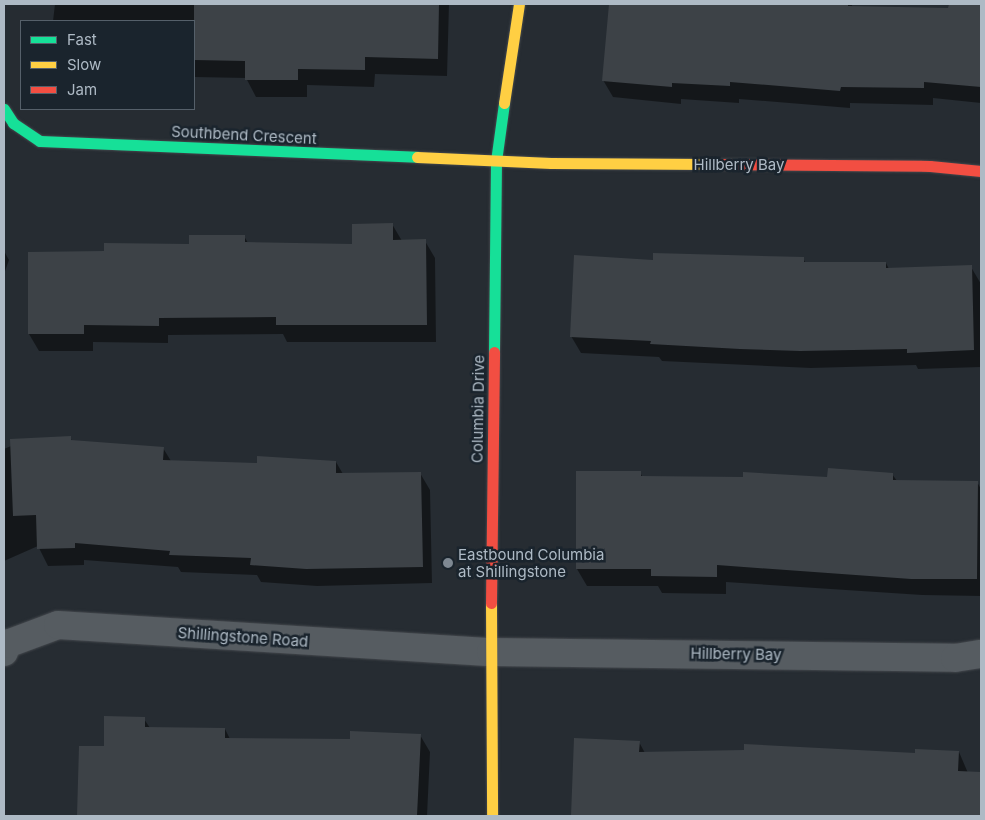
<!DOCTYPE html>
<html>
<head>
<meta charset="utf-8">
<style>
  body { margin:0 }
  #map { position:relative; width:985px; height:820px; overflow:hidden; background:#262c32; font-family:Inter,sans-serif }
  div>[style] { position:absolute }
  .shadow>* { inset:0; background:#0007 }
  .building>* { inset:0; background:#3d4247 }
  .roads { filter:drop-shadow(0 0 1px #44484d) drop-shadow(0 0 1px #44484d) }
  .street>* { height:28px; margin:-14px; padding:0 14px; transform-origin:14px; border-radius:14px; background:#565c61 }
  .fast>* { height:11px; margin:-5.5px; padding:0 5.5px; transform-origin:5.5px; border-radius:5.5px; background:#16e098 }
  .slow>* { height:11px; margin:-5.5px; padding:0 5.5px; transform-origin:5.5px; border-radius:5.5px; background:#ffcf43 }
  .jam>* { height:11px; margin:-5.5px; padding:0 5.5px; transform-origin:5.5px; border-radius:5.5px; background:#f24e42 }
  .dots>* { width:14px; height:14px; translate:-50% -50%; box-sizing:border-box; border:2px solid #1a242d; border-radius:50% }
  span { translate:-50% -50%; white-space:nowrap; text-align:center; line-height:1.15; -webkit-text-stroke:5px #1a242d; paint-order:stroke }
  .street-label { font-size:15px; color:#aebac5 }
  .poi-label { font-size:15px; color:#aebac5 }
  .left { translate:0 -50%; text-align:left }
  .frame { position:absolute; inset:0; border:5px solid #aebac5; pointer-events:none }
  .legend { position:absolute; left:20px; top:20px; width:175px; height:90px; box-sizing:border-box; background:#1a242d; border:1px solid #55606a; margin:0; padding:6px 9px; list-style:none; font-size:15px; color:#aebac5 }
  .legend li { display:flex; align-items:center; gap:10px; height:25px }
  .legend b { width:25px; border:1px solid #55606a }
</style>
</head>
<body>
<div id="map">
  <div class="shadow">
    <i style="clip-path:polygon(55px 4px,449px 4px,447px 76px,375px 74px,374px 87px,307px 85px,307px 97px,256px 97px,246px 78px,194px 77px,194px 21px,53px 21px)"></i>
    <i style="clip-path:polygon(610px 4px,851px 4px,853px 7px,950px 9px,950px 4px,981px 4px,981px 103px,933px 98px,933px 105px,850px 103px,850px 108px,739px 99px,739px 103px,681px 99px,681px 104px,613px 97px,603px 80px)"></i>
    <i style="clip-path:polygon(392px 224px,402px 241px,425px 241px,435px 258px,436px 342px,287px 342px,283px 334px,168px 335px,168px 343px,93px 342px,93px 351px,39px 351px,29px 334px,105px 253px,190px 245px,244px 236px,248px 243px,354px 245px)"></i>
    <i style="clip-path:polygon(4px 251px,9px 260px,4px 274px)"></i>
    <i style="clip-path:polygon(803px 258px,806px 264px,886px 263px,889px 269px,971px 267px,981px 284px,981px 367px,918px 369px,916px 365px,811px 368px,662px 361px,659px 357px,581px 353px,571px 336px,654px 261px)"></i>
    <i style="clip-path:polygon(70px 437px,72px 441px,163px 448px,171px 461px,258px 464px,336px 462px,343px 474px,420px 473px,430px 490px,432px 583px,317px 586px,261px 582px,257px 575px,181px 572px,178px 567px,84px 560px,84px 565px,48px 566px,38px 546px,4px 561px,4px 449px,11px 446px)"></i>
    <i style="clip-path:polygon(640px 472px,643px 478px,828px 479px,892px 474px,897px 481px,977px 482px,981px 489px,981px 596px,922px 595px,726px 582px,726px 594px,662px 593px,658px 586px,587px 586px,577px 569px)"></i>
    <i style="clip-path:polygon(144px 719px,150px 728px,225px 729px,230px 739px,351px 741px,420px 735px,430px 752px,427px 816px,79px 816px,81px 747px,105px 748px)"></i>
    <i style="clip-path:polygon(575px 740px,639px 742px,645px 753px,916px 754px,959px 752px,968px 773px,981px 774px,981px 816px,572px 816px)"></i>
  </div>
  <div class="building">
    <i style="clip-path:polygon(194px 4px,439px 4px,438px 59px,365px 57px,365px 70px,298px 69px,298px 80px,245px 80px,245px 61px,194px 60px)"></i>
    <i style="clip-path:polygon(609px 4px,848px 4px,848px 6px,948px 8px,949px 4px,981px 4px,981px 87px,924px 82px,924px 88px,841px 87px,840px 91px,730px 82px,730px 86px,672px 83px,672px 87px,602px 81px)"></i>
    <i style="clip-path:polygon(393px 223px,393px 240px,426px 239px,427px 325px,276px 325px,276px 317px,159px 318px,159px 326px,84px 325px,84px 334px,28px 334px,28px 252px,104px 251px,104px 243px,189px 244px,189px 235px,245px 235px,245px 242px,352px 244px,352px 224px)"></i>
    <i style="clip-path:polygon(653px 253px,804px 257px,804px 262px,886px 262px,886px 268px,972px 265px,974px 350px,907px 353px,907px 349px,800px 351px,740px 349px,650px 344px,651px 341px,570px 337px,574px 255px,653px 260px)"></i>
    <i style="clip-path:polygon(71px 436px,71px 440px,164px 447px,163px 460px,257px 463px,257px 456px,336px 461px,336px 473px,421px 472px,423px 567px,306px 569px,250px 565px,251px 558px,169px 555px,170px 551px,75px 543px,75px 548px,37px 549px,36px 515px,13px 516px,10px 439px)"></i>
    <i style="clip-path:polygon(828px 468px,893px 473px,893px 480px,978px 481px,977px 579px,911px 579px,717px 565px,717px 577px,651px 576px,651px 569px,576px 569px,576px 471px,641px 471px,641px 476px,743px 477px,743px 472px,827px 477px)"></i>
    <i style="clip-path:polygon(104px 716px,145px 717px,145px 727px,225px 728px,225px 738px,350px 739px,350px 731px,421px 734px,417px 816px,77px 816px,79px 746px,104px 746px)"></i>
    <i style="clip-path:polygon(574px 738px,640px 741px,639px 752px,744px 750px,744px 744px,915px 753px,915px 749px,959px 751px,958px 771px,981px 772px,981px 816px,571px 816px)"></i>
  </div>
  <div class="roads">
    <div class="street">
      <i style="left:4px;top:652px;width:9px;rotate:-69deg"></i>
      <i style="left:7px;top:644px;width:54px;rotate:-20.4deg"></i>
      <i style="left:58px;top:625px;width:434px;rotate:3.6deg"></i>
      <i style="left:491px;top:652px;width:464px;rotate:0.7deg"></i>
      <i style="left:955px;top:658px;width:26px;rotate:-9deg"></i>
    </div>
    <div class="fast">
      <i style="left:4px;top:109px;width:17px;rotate:57deg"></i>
      <i style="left:13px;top:123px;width:32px;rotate:34deg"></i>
      <i style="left:40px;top:141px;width:377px;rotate:2.4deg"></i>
      <i style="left:494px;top:352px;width:191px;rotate:-89.4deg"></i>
      <i style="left:496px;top:161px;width:59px;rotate:-82.1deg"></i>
    </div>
    <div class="slow">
      <i style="left:504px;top:103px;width:100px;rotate:-81.4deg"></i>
      <i style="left:417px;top:157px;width:134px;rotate:2.6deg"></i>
      <i style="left:551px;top:163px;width:159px;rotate:0.4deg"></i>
      <i style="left:491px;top:603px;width:213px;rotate:89.7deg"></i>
    </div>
    <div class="jam">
      <i style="left:710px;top:164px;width:220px;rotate:0.5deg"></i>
      <i style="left:930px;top:166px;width:51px;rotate:5.6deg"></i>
      <i style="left:491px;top:603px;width:251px;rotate:-89.3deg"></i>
    </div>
  </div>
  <div class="dots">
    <i style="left:448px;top:563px;background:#7e8892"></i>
  </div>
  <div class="street-label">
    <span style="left:244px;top:135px;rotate:3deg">Southbend Crescent</span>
    <span style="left:739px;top:165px">Hillberry Bay</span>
    <span style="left:478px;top:409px;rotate:-89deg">Columbia Drive</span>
    <span style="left:243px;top:637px;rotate:4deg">Shillingstone Road</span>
    <span style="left:736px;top:654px;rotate:1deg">Hillberry Bay</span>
  </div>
  <div class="poi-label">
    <span class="left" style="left:458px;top:563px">Eastbound Columbia<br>at Shillingstone</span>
  </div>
  <div class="frame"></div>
  <ul class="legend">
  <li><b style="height:6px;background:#16e098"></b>Fast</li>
  <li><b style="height:6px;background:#ffcf43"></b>Slow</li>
  <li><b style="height:6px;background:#f24e42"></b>Jam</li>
  </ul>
</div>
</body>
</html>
